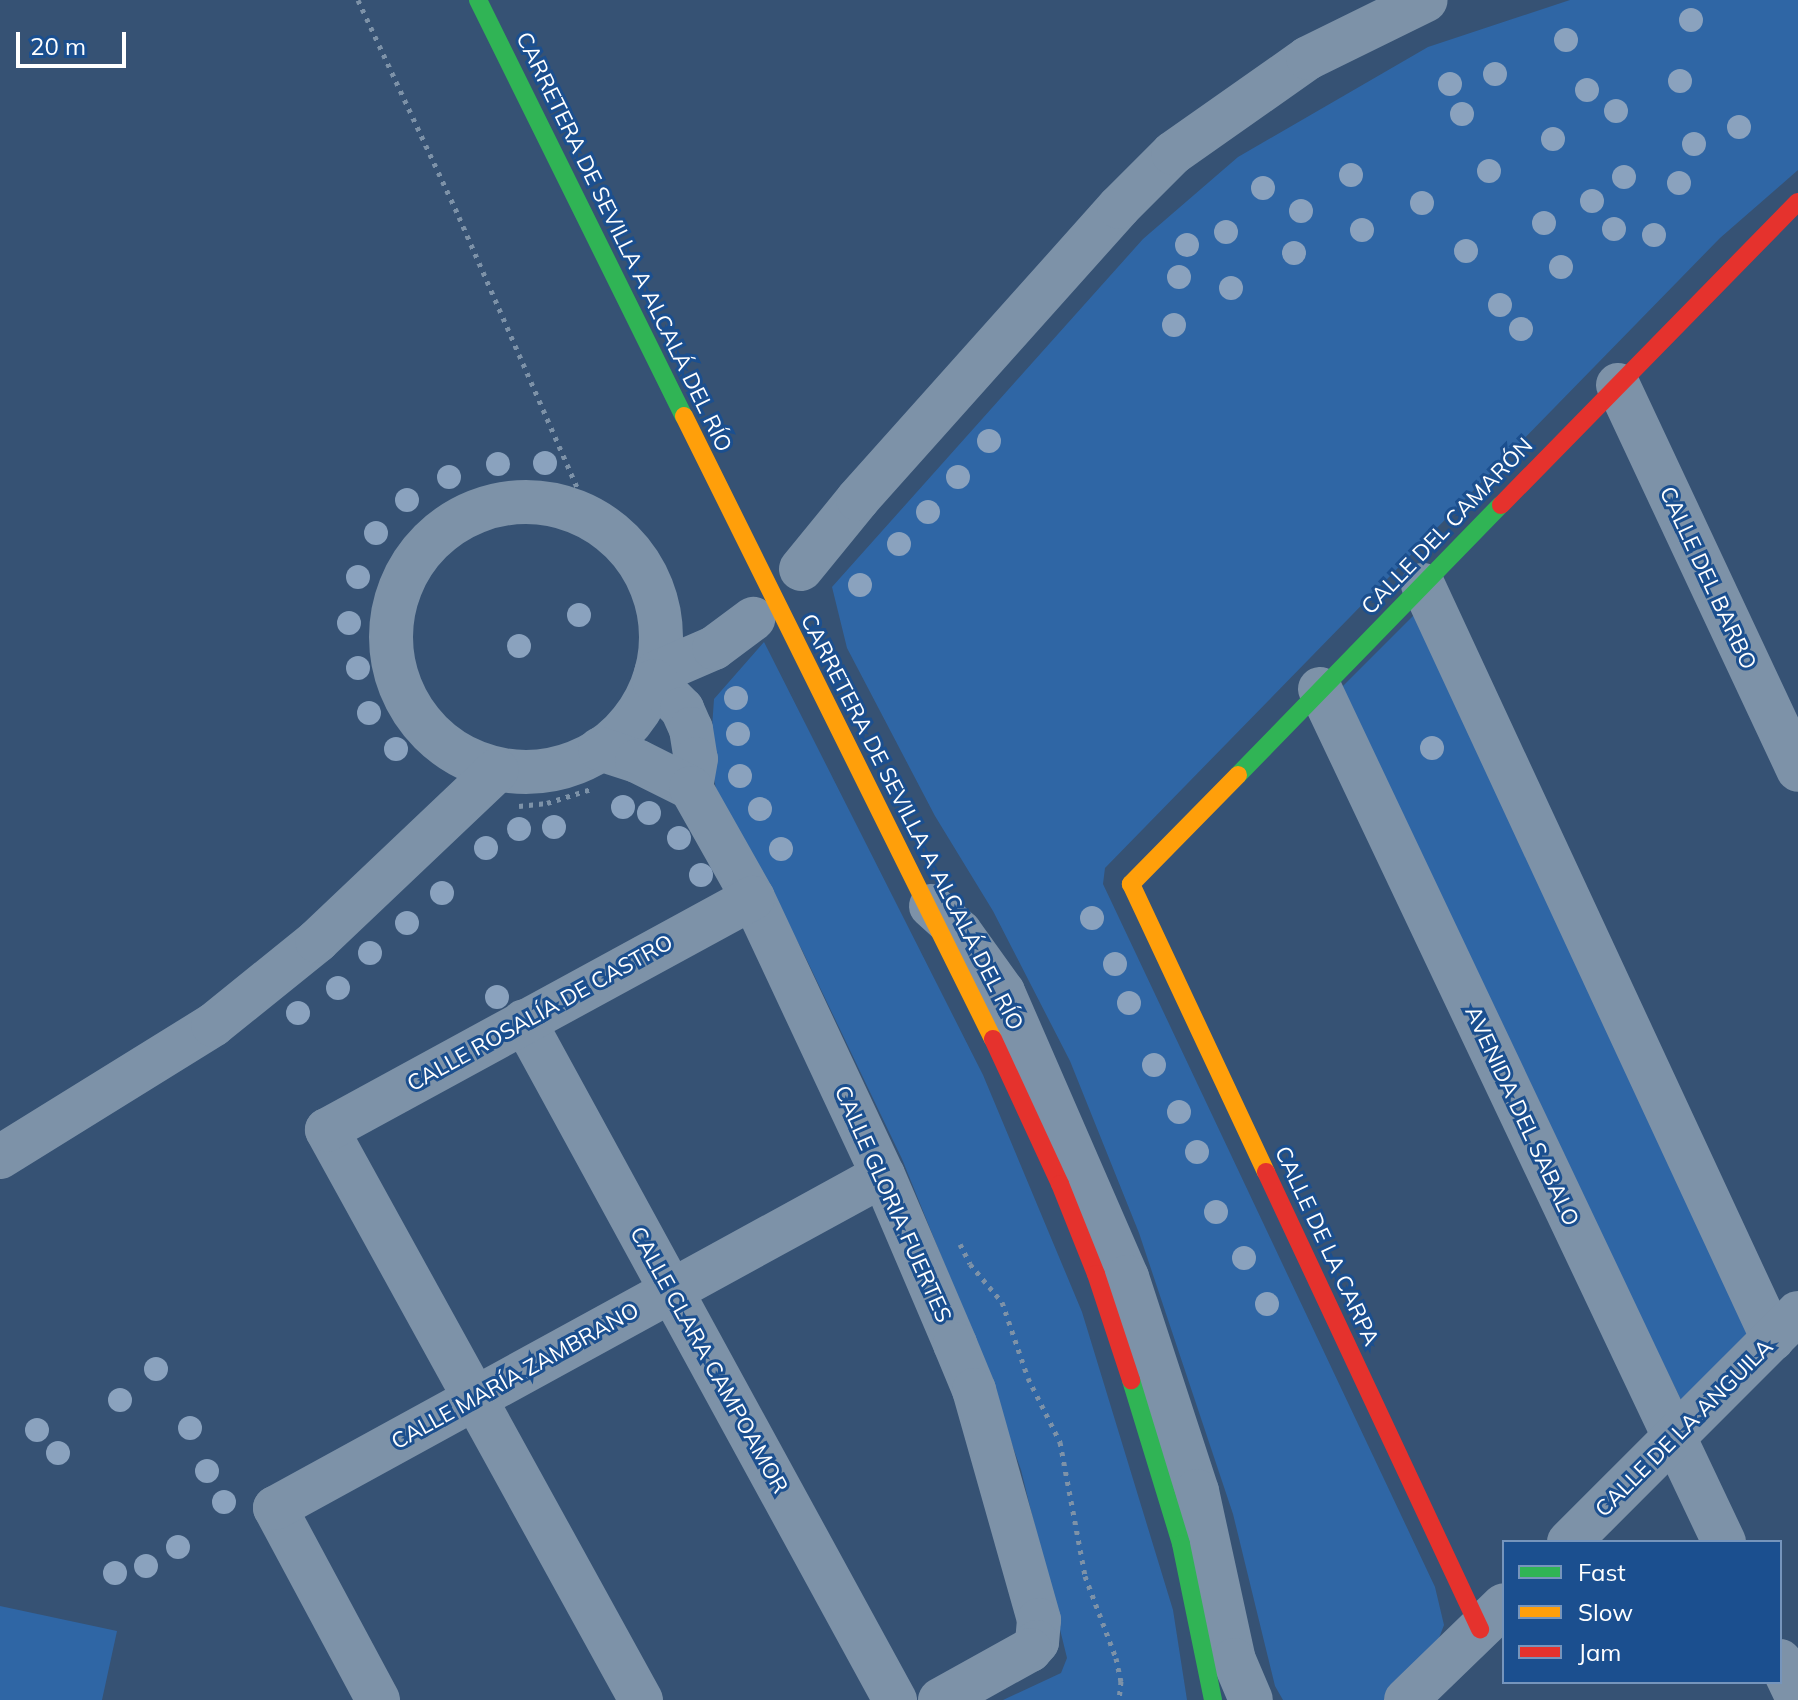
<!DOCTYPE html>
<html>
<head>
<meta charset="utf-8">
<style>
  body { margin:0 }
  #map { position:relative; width:1798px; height:1700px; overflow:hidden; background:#365274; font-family:Mulish,sans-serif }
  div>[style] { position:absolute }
  .green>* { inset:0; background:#2f66a5 }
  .path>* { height:5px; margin-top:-2.5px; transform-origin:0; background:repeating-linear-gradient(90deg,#7d92a8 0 4px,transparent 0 10px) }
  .street>* { height:44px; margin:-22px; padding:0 22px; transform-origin:22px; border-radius:22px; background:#7d92a8 }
  .street>.ring { margin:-22px; padding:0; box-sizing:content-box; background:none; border:44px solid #7d92a8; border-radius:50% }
  .fast>* { height:18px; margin:-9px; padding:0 9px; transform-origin:9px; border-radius:9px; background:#30b455 }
  .slow>* { height:18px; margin:-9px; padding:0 9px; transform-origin:9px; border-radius:9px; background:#ff9f0a }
  .jam>* { height:18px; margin:-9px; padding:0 9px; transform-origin:9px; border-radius:9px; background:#e5322d }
  .trees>* { width:24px; height:24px; margin:-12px; border-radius:50%; background:#8aa2be }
  span { translate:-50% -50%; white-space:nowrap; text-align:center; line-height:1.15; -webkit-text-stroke:6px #1b4f8f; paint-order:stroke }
  .street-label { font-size:22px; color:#fff }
  .legend { position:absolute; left:1502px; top:1540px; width:280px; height:144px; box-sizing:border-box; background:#1b4f8f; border:2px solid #7695bc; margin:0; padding:10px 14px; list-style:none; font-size:24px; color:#fff }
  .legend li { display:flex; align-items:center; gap:16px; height:40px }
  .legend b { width:40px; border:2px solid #7695bc }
  .scale { position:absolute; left:16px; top:32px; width:110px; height:36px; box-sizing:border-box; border:4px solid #fff; border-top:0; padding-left:10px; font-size:24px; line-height:28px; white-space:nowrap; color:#fff; -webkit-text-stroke:6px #1b4f8f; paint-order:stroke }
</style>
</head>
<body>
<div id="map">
  <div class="green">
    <i style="clip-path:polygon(1570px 0,1798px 0,1798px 170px,1720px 238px,1105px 868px,1103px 884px,1435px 1587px,1444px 1625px,1433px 1654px,1385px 1700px,1283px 1700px,1275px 1686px,1233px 1514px,1139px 1233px,1070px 1061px,993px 911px,935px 816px,847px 648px,832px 587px,1143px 239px,1238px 157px,1428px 47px)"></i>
    <i style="clip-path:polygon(1415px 614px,1751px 1333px,1681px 1400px,1336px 693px)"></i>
    <i style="clip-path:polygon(764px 642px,983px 1075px,1082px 1312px,1173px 1610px,1187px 1700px,1003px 1700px,1061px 1673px,1067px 1658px,1021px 1470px,977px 1345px,902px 1159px,802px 950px,717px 795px,710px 756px,714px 699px)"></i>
    <i style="clip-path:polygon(0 1606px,117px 1631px,102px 1700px,0 1700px)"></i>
  </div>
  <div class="path">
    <i style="left:358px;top:0;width:239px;rotate:65deg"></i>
    <i style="left:459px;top:217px;width:330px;rotate:66.4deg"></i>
    <i style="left:519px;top:806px;width:28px;rotate:-6deg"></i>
    <i style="left:547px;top:803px;width:46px;rotate:-17.7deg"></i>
    <i style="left:960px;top:1244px;width:22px;rotate:63deg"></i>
    <i style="left:970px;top:1264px;width:50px;rotate:49.9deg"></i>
    <i style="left:1002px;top:1302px;width:80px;rotate:71.1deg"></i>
    <i style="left:1028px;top:1378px;width:72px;rotate:63.4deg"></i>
    <i style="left:1060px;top:1442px;width:136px;rotate:79.4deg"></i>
    <i style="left:1085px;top:1576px;width:88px;rotate:69.3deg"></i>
    <i style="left:1116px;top:1658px;width:24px;rotate:78deg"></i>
    <i style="left:1121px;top:1681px;width:19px;rotate:96deg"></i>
  </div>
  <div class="street">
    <i style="left:1618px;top:385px;width:425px;rotate:64.9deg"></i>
    <i class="ring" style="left:391px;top:502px;width:226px;height:226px"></i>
    <i style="left:801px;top:569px;width:90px;rotate:-50.8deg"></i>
    <i style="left:858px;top:499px;width:392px;rotate:-48.2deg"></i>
    <i style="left:1119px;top:207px;width:76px;rotate:-45deg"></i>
    <i style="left:1173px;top:153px;width:165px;rotate:-35.1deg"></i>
    <i style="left:1308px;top:58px;width:131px;rotate:-26.2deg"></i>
    <i style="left:1423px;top:585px;width:831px;rotate:65.1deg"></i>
    <i style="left:656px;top:673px;width:63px;rotate:-23.3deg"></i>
    <i style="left:714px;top:648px;width:49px;rotate:-36.6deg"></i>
    <i style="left:654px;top:681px;width:40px;rotate:45deg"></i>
    <i style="left:682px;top:709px;width:22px;rotate:66deg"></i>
    <i style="left:691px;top:729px;width:30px;rotate:81deg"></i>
    <i style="left:696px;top:759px;width:29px;rotate:100deg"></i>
    <i style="left:1320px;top:689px;width:944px;rotate:64.66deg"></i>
    <i style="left:600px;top:749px;width:39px;rotate:18deg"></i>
    <i style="left:637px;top:761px;width:60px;rotate:26.6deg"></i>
    <i style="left:691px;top:788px;width:126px;rotate:60.6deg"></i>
    <i style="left:753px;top:898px;width:306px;rotate:64.9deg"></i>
    <i style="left:883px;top:1175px;width:184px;rotate:66.9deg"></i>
    <i style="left:955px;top:1344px;width:50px;rotate:67.6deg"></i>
    <i style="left:974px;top:1390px;width:239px;rotate:74.2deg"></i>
    <i style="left:1039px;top:1620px;width:22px;rotate:95deg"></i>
    <i style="left:1037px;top:1642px;width:11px;rotate:131deg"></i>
    <i style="left:1030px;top:1650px;width:103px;rotate:150.9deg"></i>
    <i style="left:931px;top:906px;width:39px;rotate:42deg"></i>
    <i style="left:960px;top:932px;width:74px;rotate:54.4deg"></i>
    <i style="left:1003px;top:992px;width:311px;rotate:66.5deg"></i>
    <i style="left:1127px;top:1277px;width:225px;rotate:71.9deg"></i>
    <i style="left:1197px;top:1491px;width:173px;rotate:77.7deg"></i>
    <i style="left:1234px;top:1660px;width:43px;rotate:67deg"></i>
    <i style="left:524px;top:1021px;width:774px;rotate:61.35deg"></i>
    <i style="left:0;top:1157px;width:251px;rotate:-31.8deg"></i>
    <i style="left:213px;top:1025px;width:134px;rotate:-38.9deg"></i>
    <i style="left:317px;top:941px;width:248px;rotate:-43.5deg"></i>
    <i style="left:1569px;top:1542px;width:324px;rotate:-45deg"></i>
    <i style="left:1780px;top:1661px;width:42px;rotate:64.7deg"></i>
    <i style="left:378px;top:1700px;width:218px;rotate:-118.2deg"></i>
    <i style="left:275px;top:1508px;width:693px;rotate:-28.71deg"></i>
    <i style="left:641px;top:1700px;width:651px;rotate:-118.85deg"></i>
    <i style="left:327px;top:1130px;width:485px;rotate:-28.6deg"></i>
    <i style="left:1406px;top:1700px;width:136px;rotate:-44.1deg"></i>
  </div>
  <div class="fast">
    <i style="left:478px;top:0;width:464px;rotate:63.7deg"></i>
    <i style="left:1238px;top:775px;width:377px;rotate:-45.8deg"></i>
    <i style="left:1131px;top:1380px;width:171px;rotate:73deg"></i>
    <i style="left:1181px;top:1544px;width:159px;rotate:78.4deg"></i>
  </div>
  <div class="slow">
    <i style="left:684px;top:416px;width:695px;rotate:63.62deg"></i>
    <i style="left:1238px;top:775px;width:153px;rotate:134.5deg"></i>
    <i style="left:1131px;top:884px;width:318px;rotate:64.9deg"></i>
  </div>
  <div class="jam">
    <i style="left:1501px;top:505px;width:424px;rotate:-45.6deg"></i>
    <i style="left:993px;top:1039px;width:160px;rotate:65.2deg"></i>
    <i style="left:1060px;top:1184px;width:97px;rotate:68.2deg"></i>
    <i style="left:1096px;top:1274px;width:112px;rotate:71.7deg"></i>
    <i style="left:1266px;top:1172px;width:505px;rotate:64.91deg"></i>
  </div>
  <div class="trees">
    <i style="left:1691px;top:20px"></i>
    <i style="left:1566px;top:40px"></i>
    <i style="left:1495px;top:74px"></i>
    <i style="left:1680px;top:81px"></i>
    <i style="left:1450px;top:84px"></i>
    <i style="left:1587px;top:90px"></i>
    <i style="left:1616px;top:111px"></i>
    <i style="left:1462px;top:114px"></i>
    <i style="left:1739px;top:127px"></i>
    <i style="left:1553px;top:139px"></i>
    <i style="left:1694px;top:144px"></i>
    <i style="left:1489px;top:171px"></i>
    <i style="left:1351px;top:175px"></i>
    <i style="left:1624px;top:177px"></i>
    <i style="left:1679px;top:183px"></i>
    <i style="left:1263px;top:188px"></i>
    <i style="left:1592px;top:201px"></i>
    <i style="left:1422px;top:203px"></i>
    <i style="left:1301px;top:211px"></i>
    <i style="left:1544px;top:223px"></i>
    <i style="left:1614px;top:229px"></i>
    <i style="left:1362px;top:230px"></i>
    <i style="left:1226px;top:232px"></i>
    <i style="left:1654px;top:235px"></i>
    <i style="left:1187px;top:245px"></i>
    <i style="left:1466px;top:251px"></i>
    <i style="left:1294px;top:253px"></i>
    <i style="left:1561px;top:267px"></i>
    <i style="left:1179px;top:277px"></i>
    <i style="left:1231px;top:288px"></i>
    <i style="left:1500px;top:305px"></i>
    <i style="left:1174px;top:325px"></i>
    <i style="left:1521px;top:329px"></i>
    <i style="left:989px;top:441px"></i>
    <i style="left:545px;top:463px"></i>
    <i style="left:498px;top:464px"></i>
    <i style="left:449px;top:477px"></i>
    <i style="left:958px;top:477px"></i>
    <i style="left:407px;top:500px"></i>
    <i style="left:928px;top:512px"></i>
    <i style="left:376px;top:533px"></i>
    <i style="left:899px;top:544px"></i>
    <i style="left:358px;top:577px"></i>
    <i style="left:860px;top:585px"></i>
    <i style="left:579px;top:615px"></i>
    <i style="left:349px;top:623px"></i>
    <i style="left:519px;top:646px"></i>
    <i style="left:358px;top:668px"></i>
    <i style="left:736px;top:698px"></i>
    <i style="left:369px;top:713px"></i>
    <i style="left:738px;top:734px"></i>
    <i style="left:1432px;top:748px"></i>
    <i style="left:396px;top:749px"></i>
    <i style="left:740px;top:776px"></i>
    <i style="left:623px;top:807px"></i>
    <i style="left:760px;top:809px"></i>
    <i style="left:649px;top:813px"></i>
    <i style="left:554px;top:827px"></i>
    <i style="left:519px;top:829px"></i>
    <i style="left:679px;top:838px"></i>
    <i style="left:486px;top:848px"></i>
    <i style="left:781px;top:849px"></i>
    <i style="left:701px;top:875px"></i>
    <i style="left:442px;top:893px"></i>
    <i style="left:1092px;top:918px"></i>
    <i style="left:407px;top:923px"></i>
    <i style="left:370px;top:953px"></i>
    <i style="left:1115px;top:964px"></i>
    <i style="left:338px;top:988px"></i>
    <i style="left:497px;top:997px"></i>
    <i style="left:1129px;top:1003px"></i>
    <i style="left:298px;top:1013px"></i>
    <i style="left:1154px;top:1065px"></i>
    <i style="left:1179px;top:1112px"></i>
    <i style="left:1197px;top:1152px"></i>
    <i style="left:1216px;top:1212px"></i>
    <i style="left:1244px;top:1258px"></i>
    <i style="left:1267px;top:1304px"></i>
    <i style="left:156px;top:1369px"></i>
    <i style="left:120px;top:1400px"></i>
    <i style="left:190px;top:1428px"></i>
    <i style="left:37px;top:1430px"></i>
    <i style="left:58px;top:1453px"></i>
    <i style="left:207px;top:1471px"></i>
    <i style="left:224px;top:1502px"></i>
    <i style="left:178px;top:1547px"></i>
    <i style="left:146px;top:1566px"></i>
    <i style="left:115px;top:1573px"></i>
  </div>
  <div class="street-label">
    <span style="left:624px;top:242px;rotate:64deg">CARRETERA DE SEVILLA A ALCALÁ DEL RÍO</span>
    <span style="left:1447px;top:526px;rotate:-46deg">CALLE DEL CAMARÓN</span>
    <span style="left:1708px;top:578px;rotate:65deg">CALLE DEL BARBO</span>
    <span style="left:912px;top:822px;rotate:63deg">CARRETERA DE SEVILLA A ALCALÁ DEL RÍO</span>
    <span style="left:540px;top:1013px;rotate:-29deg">CALLE ROSALÍA DE CASTRO</span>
    <span style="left:1522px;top:1116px;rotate:65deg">AVENIDA DEL SABALO</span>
    <span style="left:893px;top:1204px;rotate:66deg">CALLE GLORIA FUERTES</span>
    <span style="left:1327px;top:1246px;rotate:65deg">CALLE DE LA CARPA</span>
    <span style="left:709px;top:1360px;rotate:61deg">CALLE CLARA CAMPOAMOR</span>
    <span style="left:515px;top:1376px;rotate:-29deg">CALLE MARÍA ZAMBRANO</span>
    <span style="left:1684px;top:1428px;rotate:-45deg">CALLE DE LA ANGUILA</span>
  </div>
  <ul class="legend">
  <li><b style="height:10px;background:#30b455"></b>Fast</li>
  <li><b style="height:10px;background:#ff9f0a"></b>Slow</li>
  <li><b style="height:10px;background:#e5322d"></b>Jam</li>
  </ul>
  <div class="scale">20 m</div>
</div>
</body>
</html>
